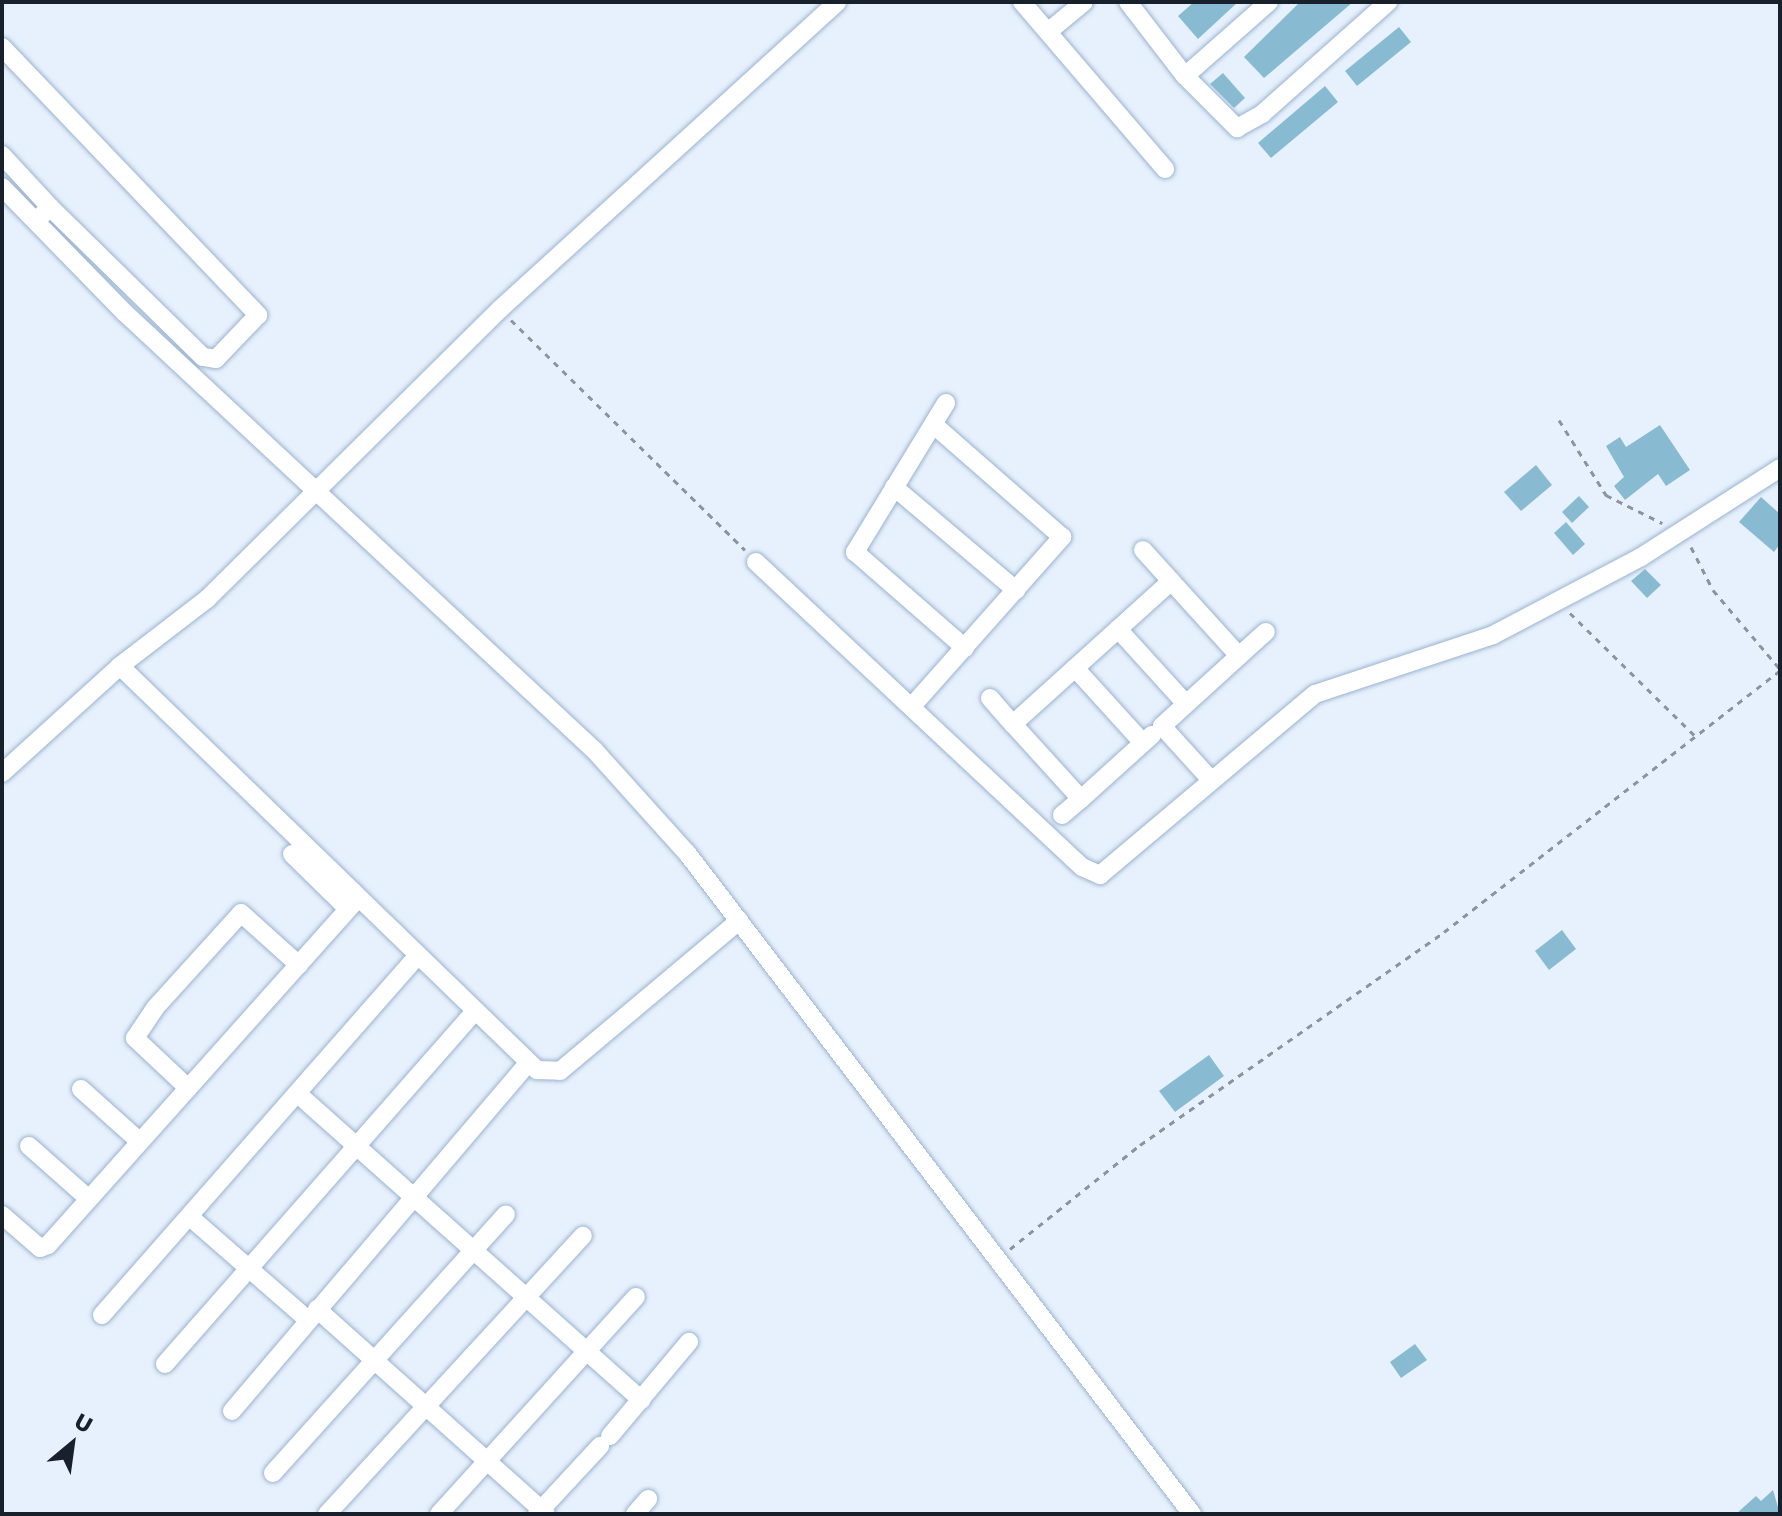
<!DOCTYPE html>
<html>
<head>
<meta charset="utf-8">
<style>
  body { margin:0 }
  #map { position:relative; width:1782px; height:1516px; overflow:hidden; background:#e7f1fd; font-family:"Golos Text",sans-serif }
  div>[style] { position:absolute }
  .building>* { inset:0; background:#88bbd1 }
  .path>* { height:3px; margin-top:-1.5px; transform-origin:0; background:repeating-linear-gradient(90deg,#8a939f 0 6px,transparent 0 12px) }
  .roads { filter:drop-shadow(0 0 2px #9ab3cf) drop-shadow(0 0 2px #9ab3cf) }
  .minor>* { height:18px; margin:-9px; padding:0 9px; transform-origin:9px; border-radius:9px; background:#fff }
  span { translate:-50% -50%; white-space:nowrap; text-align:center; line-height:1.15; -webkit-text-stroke:6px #e7f1fd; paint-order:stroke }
  .frame { position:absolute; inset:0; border:4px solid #17202b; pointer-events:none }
  .north { position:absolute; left:32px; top:1404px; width:80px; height:80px; -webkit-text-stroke:6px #e7f1fd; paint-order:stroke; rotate:29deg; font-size:22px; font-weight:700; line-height:32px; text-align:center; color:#17202b }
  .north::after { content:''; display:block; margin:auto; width:28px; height:36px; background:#17202b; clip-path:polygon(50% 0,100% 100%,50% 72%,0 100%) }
</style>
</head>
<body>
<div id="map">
  <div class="building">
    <i style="clip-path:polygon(1194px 2px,1238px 2px,1198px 39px,1178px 16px)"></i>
    <i style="clip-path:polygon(1300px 2px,1353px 2px,1264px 78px,1244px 57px)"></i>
    <i style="clip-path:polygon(1399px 27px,1411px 42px,1357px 86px,1345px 71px)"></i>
    <i style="clip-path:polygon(1223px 73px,1245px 98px,1234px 108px,1210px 84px)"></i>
    <i style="clip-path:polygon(1325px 86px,1338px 102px,1271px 158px,1258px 143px)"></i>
    <i style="clip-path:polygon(1660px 425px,1690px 470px,1666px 486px,1658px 474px,1625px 500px,1614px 486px,1624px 477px,1606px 446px,1620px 437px,1626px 447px)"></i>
    <i style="clip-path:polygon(1536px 465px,1552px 485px,1521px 511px,1504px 492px)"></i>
    <i style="clip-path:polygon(1579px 496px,1589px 507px,1572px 523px,1562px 512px)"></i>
    <i style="clip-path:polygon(1761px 497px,1780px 514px,1780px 544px,1774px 552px,1739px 522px)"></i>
    <i style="clip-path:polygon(1566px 522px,1585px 544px,1573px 555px,1554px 533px)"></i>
    <i style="clip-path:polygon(1645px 569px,1661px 585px,1647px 598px,1631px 581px)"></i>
    <i style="clip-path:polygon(1562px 930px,1576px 949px,1549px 970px,1535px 951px)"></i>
    <i style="clip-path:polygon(1209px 1055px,1224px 1076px,1175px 1112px,1159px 1091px)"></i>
    <i style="clip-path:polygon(1415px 1344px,1427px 1360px,1401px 1378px,1390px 1362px)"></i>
    <i style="clip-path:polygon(1773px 1490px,1780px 1514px,1736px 1514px,1756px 1496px,1761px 1501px)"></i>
  </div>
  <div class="path">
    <i style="left:511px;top:320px;width:328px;rotate:44.5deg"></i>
    <i style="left:1559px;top:420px;width:89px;rotate:57.9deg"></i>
    <i style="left:1606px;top:495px;width:63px;rotate:26.6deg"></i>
    <i style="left:1691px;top:547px;width:48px;rotate:62.9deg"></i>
    <i style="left:1713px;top:590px;width:104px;rotate:49.7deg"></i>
    <i style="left:1570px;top:613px;width:175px;rotate:44.5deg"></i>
    <i style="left:1010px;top:1249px;width:166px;rotate:-38.7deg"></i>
    <i style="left:1140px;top:1145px;width:371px;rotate:-35deg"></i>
    <i style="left:1444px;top:932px;width:426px;rotate:-37.9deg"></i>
  </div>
  <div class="roads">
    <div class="minor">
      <i style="left:1022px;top:2px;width:220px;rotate:49.4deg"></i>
      <i style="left:1128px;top:2px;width:93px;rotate:52.4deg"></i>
      <i style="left:1185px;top:76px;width:74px;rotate:45deg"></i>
      <i style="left:1237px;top:128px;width:29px;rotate:-29deg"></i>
      <i style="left:1262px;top:114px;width:169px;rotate:-41.6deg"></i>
      <i style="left:1049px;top:31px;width:45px;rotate:-39.6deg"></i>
      <i style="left:2px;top:47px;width:371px;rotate:46.3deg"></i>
      <i style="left:258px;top:315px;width:61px;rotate:133.7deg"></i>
      <i style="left:216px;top:359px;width:13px;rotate:-171deg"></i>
      <i style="left:203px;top:357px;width:214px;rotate:-135.6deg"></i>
      <i style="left:1185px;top:76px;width:112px;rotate:-41.4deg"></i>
      <i style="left:2px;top:155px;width:71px;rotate:47.3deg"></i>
      <i style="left:50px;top:207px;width:11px;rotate:135deg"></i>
      <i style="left:2px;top:187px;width:176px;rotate:45.7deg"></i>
      <i style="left:125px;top:313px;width:642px;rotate:42.98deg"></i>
      <i style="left:595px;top:751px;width:137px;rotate:48deg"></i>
      <i style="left:687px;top:853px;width:832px;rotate:52.62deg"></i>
      <i style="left:946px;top:403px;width:175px;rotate:121.4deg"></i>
      <i style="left:855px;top:552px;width:146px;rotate:41.1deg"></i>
      <i style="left:894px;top:487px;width:160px;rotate:40.2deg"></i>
      <i style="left:1143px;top:550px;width:42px;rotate:47.9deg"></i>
      <i style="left:756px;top:562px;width:446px;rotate:43.1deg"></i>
      <i style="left:1082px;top:867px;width:20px;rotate:24deg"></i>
      <i style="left:1100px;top:875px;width:281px;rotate:-40.1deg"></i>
      <i style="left:1315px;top:694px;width:188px;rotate:-18.3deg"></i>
      <i style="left:1493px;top:635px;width:167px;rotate:-27.8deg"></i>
      <i style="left:1641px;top:557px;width:165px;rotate:-32.6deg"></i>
      <i style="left:1118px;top:629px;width:101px;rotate:47.8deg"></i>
      <i style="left:1239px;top:656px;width:36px;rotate:-42deg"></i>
      <i style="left:120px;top:666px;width:581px;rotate:44.09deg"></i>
      <i style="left:537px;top:1070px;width:23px;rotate:2deg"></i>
      <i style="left:560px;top:1071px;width:234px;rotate:-40deg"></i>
      <i style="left:1075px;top:668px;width:101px;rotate:47.8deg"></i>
      <i style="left:1143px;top:743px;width:12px;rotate:-42deg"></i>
      <i style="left:990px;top:698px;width:35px;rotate:49deg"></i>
      <i style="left:913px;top:705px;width:225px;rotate:-48.4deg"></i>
      <i style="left:1062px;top:537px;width:171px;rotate:-138.8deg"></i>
      <i style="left:1143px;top:743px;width:84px;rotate:137.9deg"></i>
      <i style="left:1081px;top:799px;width:101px;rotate:-132.2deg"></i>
      <i style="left:1013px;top:724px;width:213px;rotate:-42.1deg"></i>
      <i style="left:1171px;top:581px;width:101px;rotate:47.8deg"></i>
      <i style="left:1239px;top:656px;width:104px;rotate:137.7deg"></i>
      <i style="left:1162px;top:726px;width:73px;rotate:47.8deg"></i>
      <i style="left:2px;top:773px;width:159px;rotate:-42.2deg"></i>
      <i style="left:120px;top:666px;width:110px;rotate:-37.6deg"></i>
      <i style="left:207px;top:599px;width:412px;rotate:-44.7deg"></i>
      <i style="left:500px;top:309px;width:456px;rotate:-42.3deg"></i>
      <i style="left:1062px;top:815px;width:25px;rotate:-40deg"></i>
      <i style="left:292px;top:854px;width:78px;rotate:44.5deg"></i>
      <i style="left:188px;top:1088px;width:73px;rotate:-136.7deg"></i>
      <i style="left:135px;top:1038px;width:36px;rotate:-56deg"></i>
      <i style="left:155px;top:1008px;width:128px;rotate:-47.8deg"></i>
      <i style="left:241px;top:913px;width:78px;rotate:41.9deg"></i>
      <i style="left:81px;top:1089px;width:79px;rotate:41.9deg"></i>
      <i style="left:298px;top:1094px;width:460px;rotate:41.7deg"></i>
      <i style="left:29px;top:1146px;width:80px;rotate:41.5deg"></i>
      <i style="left:2px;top:1215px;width:50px;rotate:41deg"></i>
      <i style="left:40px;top:1248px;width:9px;rotate:-21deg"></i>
      <i style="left:48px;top:1245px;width:464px;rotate:-48.2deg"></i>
      <i style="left:190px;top:1217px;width:157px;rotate:41.1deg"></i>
      <i style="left:317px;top:1309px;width:307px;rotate:41.8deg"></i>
      <i style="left:102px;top:1315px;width:476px;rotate:-48.7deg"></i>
      <i style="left:165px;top:1364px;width:467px;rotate:-48.7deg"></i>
      <i style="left:232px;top:1411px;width:455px;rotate:-49.6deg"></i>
      <i style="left:610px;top:1436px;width:123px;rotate:-50deg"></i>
      <i style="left:273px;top:1473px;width:348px;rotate:-48deg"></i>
      <i style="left:327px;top:1514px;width:378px;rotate:-47.4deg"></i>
      <i style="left:439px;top:1514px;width:293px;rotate:-47.8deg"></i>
      <i style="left:537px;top:1514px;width:93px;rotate:-47.2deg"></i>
      <i style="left:635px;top:1514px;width:20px;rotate:-49deg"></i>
    </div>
  </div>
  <div class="frame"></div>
  <div class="north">U</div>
</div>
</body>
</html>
